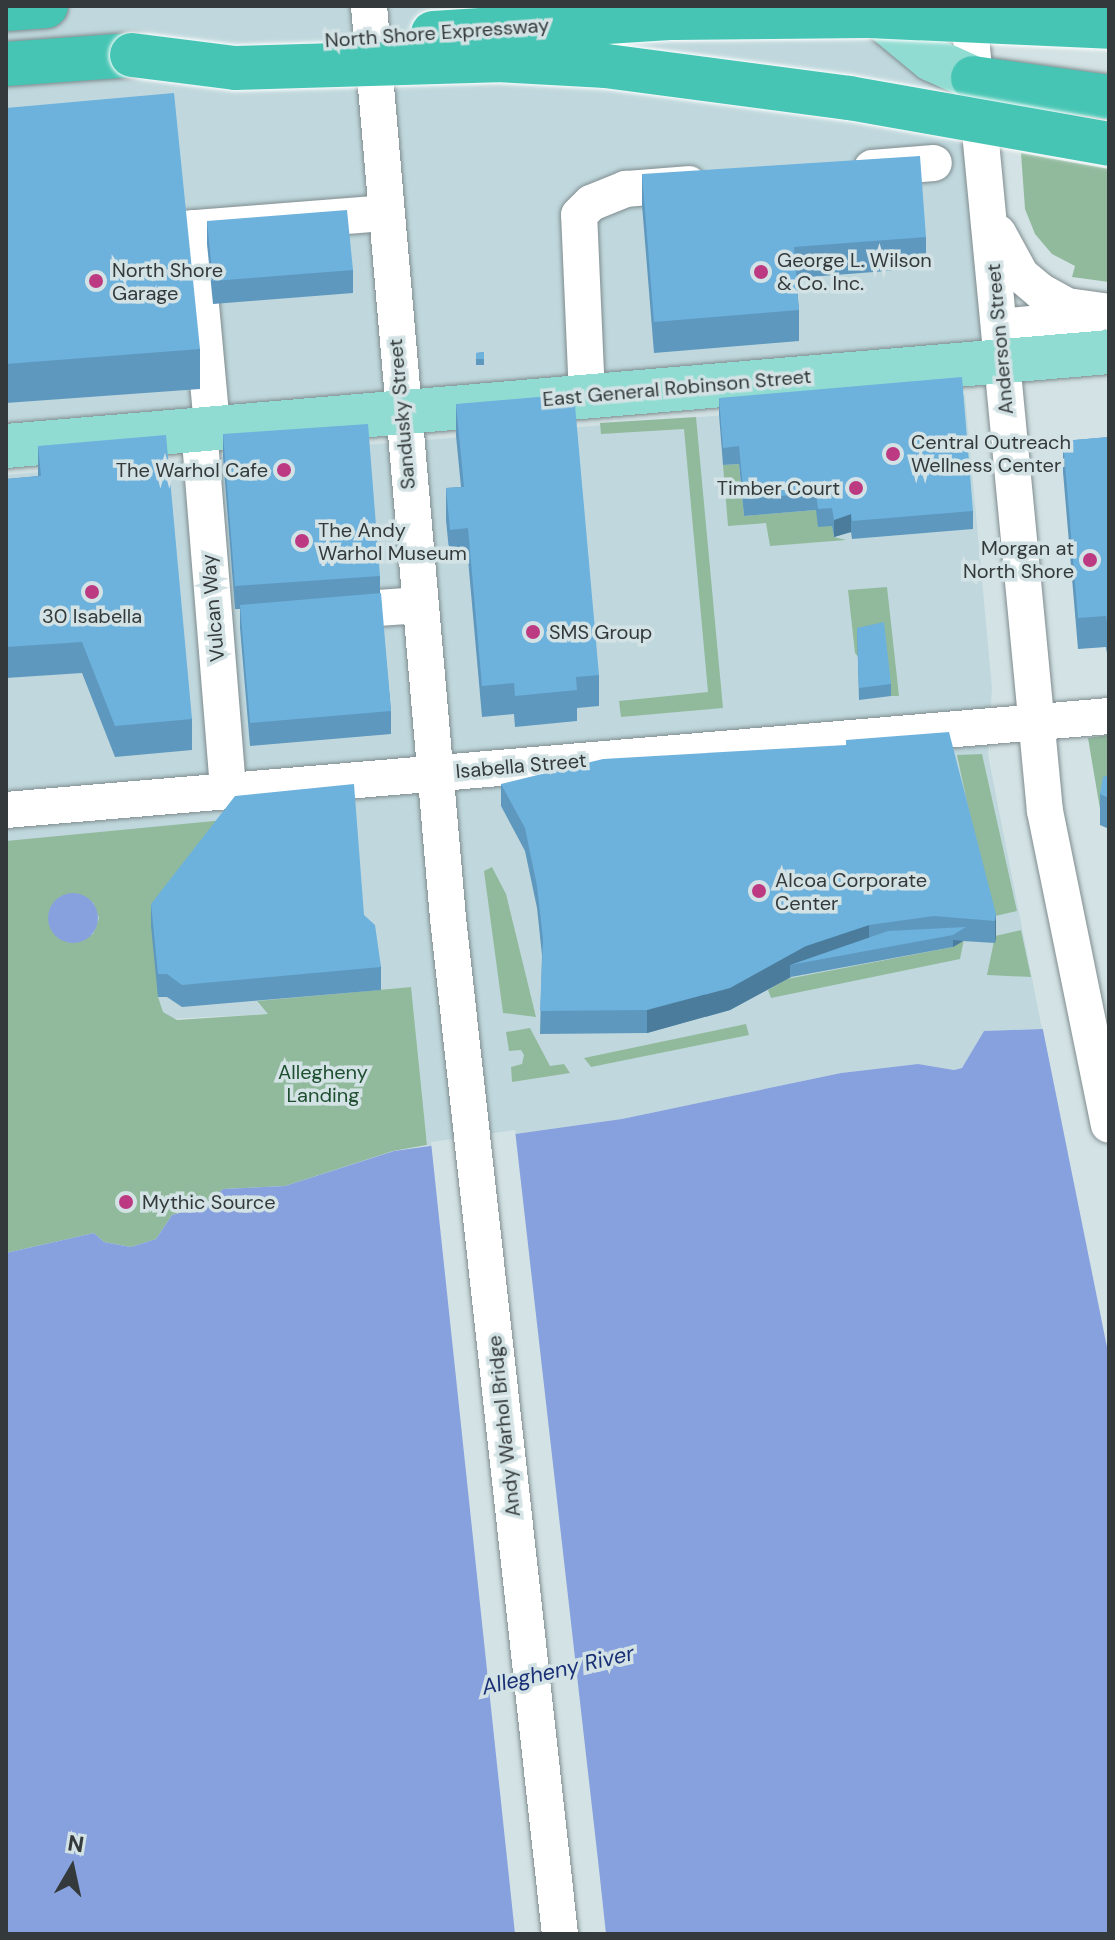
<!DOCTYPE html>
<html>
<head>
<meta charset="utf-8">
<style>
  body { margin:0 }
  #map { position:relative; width:1115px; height:1940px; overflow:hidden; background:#d3e2e4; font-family:"DM Sans",sans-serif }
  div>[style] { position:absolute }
  .built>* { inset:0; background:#c0d8dd }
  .green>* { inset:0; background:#91ba9d }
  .water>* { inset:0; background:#87a1de }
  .round { border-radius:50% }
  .pier>* { inset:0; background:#d3e2e4 }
  .roads { filter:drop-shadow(0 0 2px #7f8c8f) drop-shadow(0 0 2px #7f8c8f) }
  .minor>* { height:36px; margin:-18px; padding:0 18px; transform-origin:18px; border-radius:18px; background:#fff }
  .major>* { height:44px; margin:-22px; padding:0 22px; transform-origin:22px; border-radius:22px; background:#91dcd2 }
  .highway>* { height:44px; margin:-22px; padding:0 22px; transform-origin:22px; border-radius:22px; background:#47c5b4 }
  .bridges { filter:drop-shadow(0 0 2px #fff) drop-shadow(0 0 2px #fff) }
  .highway-bridge>* { height:44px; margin:-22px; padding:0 22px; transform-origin:22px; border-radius:22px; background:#47c5b4 }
  .wall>* { inset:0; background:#5e98be }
  .shaded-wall>* { inset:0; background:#4c7c9b }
  .building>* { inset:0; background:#6db1dd }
  .dots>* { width:22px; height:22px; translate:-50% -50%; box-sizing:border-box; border:4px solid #d3e2e4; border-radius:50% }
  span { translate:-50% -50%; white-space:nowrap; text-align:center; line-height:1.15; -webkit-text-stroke:7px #d3e2e4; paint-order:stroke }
  .street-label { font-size:20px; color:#343a3b }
  .poi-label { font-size:20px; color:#343a3b }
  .left { translate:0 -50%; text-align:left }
  .right { translate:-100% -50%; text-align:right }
  .park-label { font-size:20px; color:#1d4e30 }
  .water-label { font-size:22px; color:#193076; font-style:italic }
  .frame { position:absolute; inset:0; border:8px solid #343a3b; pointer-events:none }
  .north { position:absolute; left:32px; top:1828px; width:80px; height:80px; -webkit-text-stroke:6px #d3e2e4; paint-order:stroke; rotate:9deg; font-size:22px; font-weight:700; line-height:32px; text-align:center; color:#343a3b }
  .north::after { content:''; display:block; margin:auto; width:28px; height:36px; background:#343a3b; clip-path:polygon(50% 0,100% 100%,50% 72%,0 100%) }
</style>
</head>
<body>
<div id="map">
  <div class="built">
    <i style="clip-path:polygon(6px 6px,968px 6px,1001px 361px,6px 446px)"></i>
    <i style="clip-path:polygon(965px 395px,992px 688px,988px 755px,1042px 1029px,984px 1031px,962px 1068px,954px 1070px,918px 1064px,841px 1073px,622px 1119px,431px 1146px,427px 1145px,410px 987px,257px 1002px,269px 1014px,6px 1027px,6px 475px)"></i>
  </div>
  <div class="green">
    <i style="clip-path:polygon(1021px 153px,1109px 169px,1109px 282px,1072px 277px,1075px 266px,1052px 254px,1035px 234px,1025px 209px)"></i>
    <i style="clip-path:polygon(696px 417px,723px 708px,621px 717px,619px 701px,708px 692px,684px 429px,601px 434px,600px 423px)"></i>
    <i style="clip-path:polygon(739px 464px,744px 516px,816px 510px,832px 526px,834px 537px,846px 540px,770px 546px,766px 523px,728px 526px,723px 465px)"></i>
    <i style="clip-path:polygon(887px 587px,899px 696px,891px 696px,855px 653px,848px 590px)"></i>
    <i style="clip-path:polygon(1109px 735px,1109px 806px,1100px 809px,1088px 738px)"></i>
    <i style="clip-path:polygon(982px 754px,1017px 911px,991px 917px,957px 755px)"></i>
    <i style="clip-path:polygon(evenodd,235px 819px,158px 997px,163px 1012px,177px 1020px,268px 1014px,257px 1001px,411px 987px,427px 1145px,393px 1151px,285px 1186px,223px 1189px,205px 1206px,172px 1215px,156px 1239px,131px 1247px,104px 1242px,94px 1233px,6px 1253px,6px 841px,235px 819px,93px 902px,99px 918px,93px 934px,71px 943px,57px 937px,93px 902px)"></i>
    <i style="clip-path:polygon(492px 867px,506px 894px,536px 1017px,503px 1013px,484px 871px)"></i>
    <i style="clip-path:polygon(1021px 930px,1031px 977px,987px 975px,995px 936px)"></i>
    <i style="clip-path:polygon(964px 939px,960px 959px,771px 998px,768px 990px,787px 979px,953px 947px)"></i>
    <i style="clip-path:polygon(746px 1024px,749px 1035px,591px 1067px,584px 1058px)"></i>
    <i style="clip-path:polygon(530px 1028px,550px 1066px,564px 1064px,570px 1073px,512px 1082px,511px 1067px,522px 1064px,524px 1055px,521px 1050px,509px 1051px,506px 1032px)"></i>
  </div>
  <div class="water">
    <i class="round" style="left:48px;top:893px;width:50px;height:50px"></i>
    <i style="clip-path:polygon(1109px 1006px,1109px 1934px,6px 1934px,6px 1253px,94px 1233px,104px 1242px,131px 1247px,156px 1239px,172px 1215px,205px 1206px,223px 1189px,285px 1186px,394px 1151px,622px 1119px,841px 1073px,918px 1064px,954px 1070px,962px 1068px,984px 1031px,1042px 1029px)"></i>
  </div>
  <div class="pier">
    <i style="clip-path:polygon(1109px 1002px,1109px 1357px,1042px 1025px)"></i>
    <i style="clip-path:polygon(515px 1130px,599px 1869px,606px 1934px,515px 1934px,431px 1142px)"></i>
  </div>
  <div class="roads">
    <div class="minor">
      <i style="left:369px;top:6px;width:915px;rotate:85.05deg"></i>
      <i style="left:448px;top:918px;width:1022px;rotate:83.71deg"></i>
      <i style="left:968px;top:6px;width:809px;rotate:84.54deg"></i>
      <i style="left:1045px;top:811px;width:320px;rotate:78.5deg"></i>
      <i style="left:872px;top:168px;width:62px;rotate:-4.6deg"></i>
      <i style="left:194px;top:228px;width:200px;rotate:84.8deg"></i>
      <i style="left:182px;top:229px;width:204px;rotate:-4.5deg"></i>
      <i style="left:998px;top:233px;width:48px;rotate:61.3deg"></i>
      <i style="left:1021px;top:275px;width:25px;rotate:40deg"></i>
      <i style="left:1040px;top:291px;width:31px;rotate:29deg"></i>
      <i style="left:1067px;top:306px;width:42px;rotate:8.1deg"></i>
      <i style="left:1000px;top:327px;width:91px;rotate:-5.6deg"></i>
      <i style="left:587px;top:396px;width:181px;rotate:-92.5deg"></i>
      <i style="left:579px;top:215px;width:17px;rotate:-45deg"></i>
      <i style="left:591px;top:203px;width:38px;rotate:-22deg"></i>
      <i style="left:626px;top:189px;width:63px;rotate:-4.5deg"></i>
      <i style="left:199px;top:428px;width:362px;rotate:85.4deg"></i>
      <i style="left:336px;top:611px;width:84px;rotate:-4.1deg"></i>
      <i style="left:6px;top:810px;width:1107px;rotate:-4.87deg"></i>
    </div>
    <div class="major">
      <i style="left:867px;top:6px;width:83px;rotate:39.6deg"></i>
      <i style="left:931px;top:59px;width:46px;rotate:24.3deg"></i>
      <i style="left:6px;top:446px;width:1107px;rotate:-4.87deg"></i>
    </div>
    <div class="highway">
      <i style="left:6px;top:9px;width:40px;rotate:-4.3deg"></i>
      <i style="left:6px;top:64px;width:126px;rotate:-4.1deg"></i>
      <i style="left:973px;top:78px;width:137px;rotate:8deg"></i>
    </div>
  </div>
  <div class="bridges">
    <div class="highway-bridge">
      <i style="left:433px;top:33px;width:241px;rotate:-3.6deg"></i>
      <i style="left:674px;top:18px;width:195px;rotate:-0.6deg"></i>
      <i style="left:869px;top:16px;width:240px;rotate:2.6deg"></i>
      <i style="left:132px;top:55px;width:104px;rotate:7.2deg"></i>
      <i style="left:235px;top:68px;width:262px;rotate:-1.7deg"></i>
      <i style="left:497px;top:60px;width:109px;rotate:3.2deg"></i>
      <i style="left:606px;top:66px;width:245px;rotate:7.5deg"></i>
      <i style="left:849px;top:98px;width:264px;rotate:10deg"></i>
    </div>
  </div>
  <div class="wall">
    <i style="clip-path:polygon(6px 108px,200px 349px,200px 389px,6px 403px)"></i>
    <i style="clip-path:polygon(642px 174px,926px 237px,926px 268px,796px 278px,799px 310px,799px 341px,654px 353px,642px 205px)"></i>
    <i style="clip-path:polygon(207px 221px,353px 270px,353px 293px,213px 304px,207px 244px)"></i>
    <i style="clip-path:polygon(484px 352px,484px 365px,476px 365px,476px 353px)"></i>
    <i style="clip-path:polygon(719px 398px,973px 511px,973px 529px,852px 539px,851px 532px,834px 537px,832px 526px,818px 527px,816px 510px,744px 516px,739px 464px,723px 465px,719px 415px)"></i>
    <i style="clip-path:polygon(456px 404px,599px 675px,599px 706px,577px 708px,577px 721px,515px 727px,514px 714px,482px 717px,468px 559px,450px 561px,446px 520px,446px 488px,461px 487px,456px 436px)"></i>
    <i style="clip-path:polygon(223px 434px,380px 576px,380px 593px,391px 711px,391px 734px,250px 746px,240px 628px,240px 609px,235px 609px,223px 457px)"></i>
    <i style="clip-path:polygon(1109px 437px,1109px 666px,1106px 647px,1078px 649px,1063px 472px,1063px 441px)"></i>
    <i style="clip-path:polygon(38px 446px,192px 719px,192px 750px,115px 757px,82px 673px,6px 678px,6px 479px,38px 476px)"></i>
    <i style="clip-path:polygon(857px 628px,891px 684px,891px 696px,859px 700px)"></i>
    <i style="clip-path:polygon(1109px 775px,1109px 829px,1100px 825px,1100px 794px)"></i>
    <i style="clip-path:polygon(501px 784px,996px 914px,996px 937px,995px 943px,963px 941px,953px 947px,791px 977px,730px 1010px,647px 1033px,540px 1034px,542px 955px,537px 908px,525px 851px,501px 806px)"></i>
    <i style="clip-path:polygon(151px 904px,364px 915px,381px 967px,381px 990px,182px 1007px,167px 997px,158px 997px,151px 926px)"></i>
  </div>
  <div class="shaded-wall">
    <i style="clip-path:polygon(851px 514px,851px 532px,834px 537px,834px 520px)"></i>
    <i style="clip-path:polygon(996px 914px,996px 937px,995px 943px,995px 921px)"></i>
    <i style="clip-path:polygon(869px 925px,869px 947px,790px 965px,790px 977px,791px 977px,730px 1010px,647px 1033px,647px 1010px,806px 946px)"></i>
    <i style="clip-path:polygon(953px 940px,963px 941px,953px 947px)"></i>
  </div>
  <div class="building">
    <i style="clip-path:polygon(174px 93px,200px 349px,6px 364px,6px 108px)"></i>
    <i style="clip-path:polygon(920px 156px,926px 237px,794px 247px,799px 310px,654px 322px,642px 174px)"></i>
    <i style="clip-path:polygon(347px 210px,353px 270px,213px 281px,207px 221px)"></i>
    <i style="clip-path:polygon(484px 352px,484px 359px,476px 359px,476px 353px)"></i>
    <i style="clip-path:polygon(962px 377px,973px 511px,852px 521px,851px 514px,834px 520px,832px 508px,818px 509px,816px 493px,744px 499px,739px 446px,723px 448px,719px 398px)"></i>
    <i style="clip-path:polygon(574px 394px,599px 675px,576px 677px,577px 690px,515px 696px,514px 683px,482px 686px,468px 528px,450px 530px,446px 488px,464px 487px,456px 404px)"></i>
    <i style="clip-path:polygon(368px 424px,380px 576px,235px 586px,223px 434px)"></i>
    <i style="clip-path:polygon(166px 435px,192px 719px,115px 726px,82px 642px,6px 647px,6px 479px,41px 476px,38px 446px)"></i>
    <i style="clip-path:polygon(1109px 437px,1109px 635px,1106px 616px,1078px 618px,1063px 441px)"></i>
    <i style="clip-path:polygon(381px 593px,391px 711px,250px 723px,240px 605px)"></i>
    <i style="clip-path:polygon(884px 622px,891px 684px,859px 688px,857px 628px)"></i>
    <i style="clip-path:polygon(949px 732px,996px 914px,995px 921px,934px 916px,869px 925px,806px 946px,730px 988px,647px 1010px,540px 1011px,543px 939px,537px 886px,525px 828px,501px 784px,603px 759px,846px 745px,846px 740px)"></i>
    <i style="clip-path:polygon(1109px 775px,1109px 798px,1100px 794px,1103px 777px)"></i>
    <i style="clip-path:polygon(354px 784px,364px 915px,375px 925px,381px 967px,182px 985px,167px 974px,158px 974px,151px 904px,235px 796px)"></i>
    <i style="clip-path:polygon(966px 927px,953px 935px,790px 965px,888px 931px)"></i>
  </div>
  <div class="dots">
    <i style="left:761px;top:272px;background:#bc3a82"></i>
    <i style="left:96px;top:281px;background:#bc3a82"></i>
    <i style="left:893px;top:454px;background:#bc3a82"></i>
    <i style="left:284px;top:470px;background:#bc3a82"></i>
    <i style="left:856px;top:488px;background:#bc3a82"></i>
    <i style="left:302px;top:541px;background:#bc3a82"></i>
    <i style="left:1090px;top:560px;background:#bc3a82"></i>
    <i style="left:92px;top:592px;background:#bc3a82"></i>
    <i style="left:533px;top:632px;background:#bc3a82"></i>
    <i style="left:759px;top:891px;background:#bc3a82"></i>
    <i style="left:126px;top:1202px;background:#bc3a82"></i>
  </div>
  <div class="street-label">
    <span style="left:437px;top:33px;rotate:-4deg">North Shore Expressway</span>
    <span style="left:1000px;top:339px;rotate:-95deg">Anderson Street</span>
    <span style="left:677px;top:388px;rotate:-5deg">East General Robinson Street</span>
    <span style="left:402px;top:414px;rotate:-95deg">Sandusky Street</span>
    <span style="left:213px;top:608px;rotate:-95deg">Vulcan Way</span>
    <span style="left:521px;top:766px;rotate:-5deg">Isabella Street</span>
    <span style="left:504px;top:1426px;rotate:-96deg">Andy Warhol Bridge</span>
  </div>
  <div class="poi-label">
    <span class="left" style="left:777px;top:272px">George L. Wilson<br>&amp; Co. Inc.</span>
    <span class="left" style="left:112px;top:282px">North Shore<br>Garage</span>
    <span class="left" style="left:911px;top:454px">Central Outreach<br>Wellness Center</span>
    <span class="right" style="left:268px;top:470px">The Warhol Cafe</span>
    <span class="right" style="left:840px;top:488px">Timber Court</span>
    <span class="left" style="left:318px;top:542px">The Andy<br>Warhol Museum</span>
    <span class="right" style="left:1074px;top:560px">Morgan at<br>North Shore</span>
    <span style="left:92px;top:616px">30 Isabella</span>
    <span class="left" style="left:549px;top:632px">SMS Group</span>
    <span class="left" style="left:775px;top:892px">Alcoa Corporate<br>Center</span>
    <span class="left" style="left:142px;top:1202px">Mythic Source</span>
  </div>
  <div class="park-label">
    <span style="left:323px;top:1084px">Allegheny<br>Landing</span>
  </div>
  <div class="water-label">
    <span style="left:558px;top:1670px;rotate:-13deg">Allegheny River</span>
  </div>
  <div class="frame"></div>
  <div class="north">N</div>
</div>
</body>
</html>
